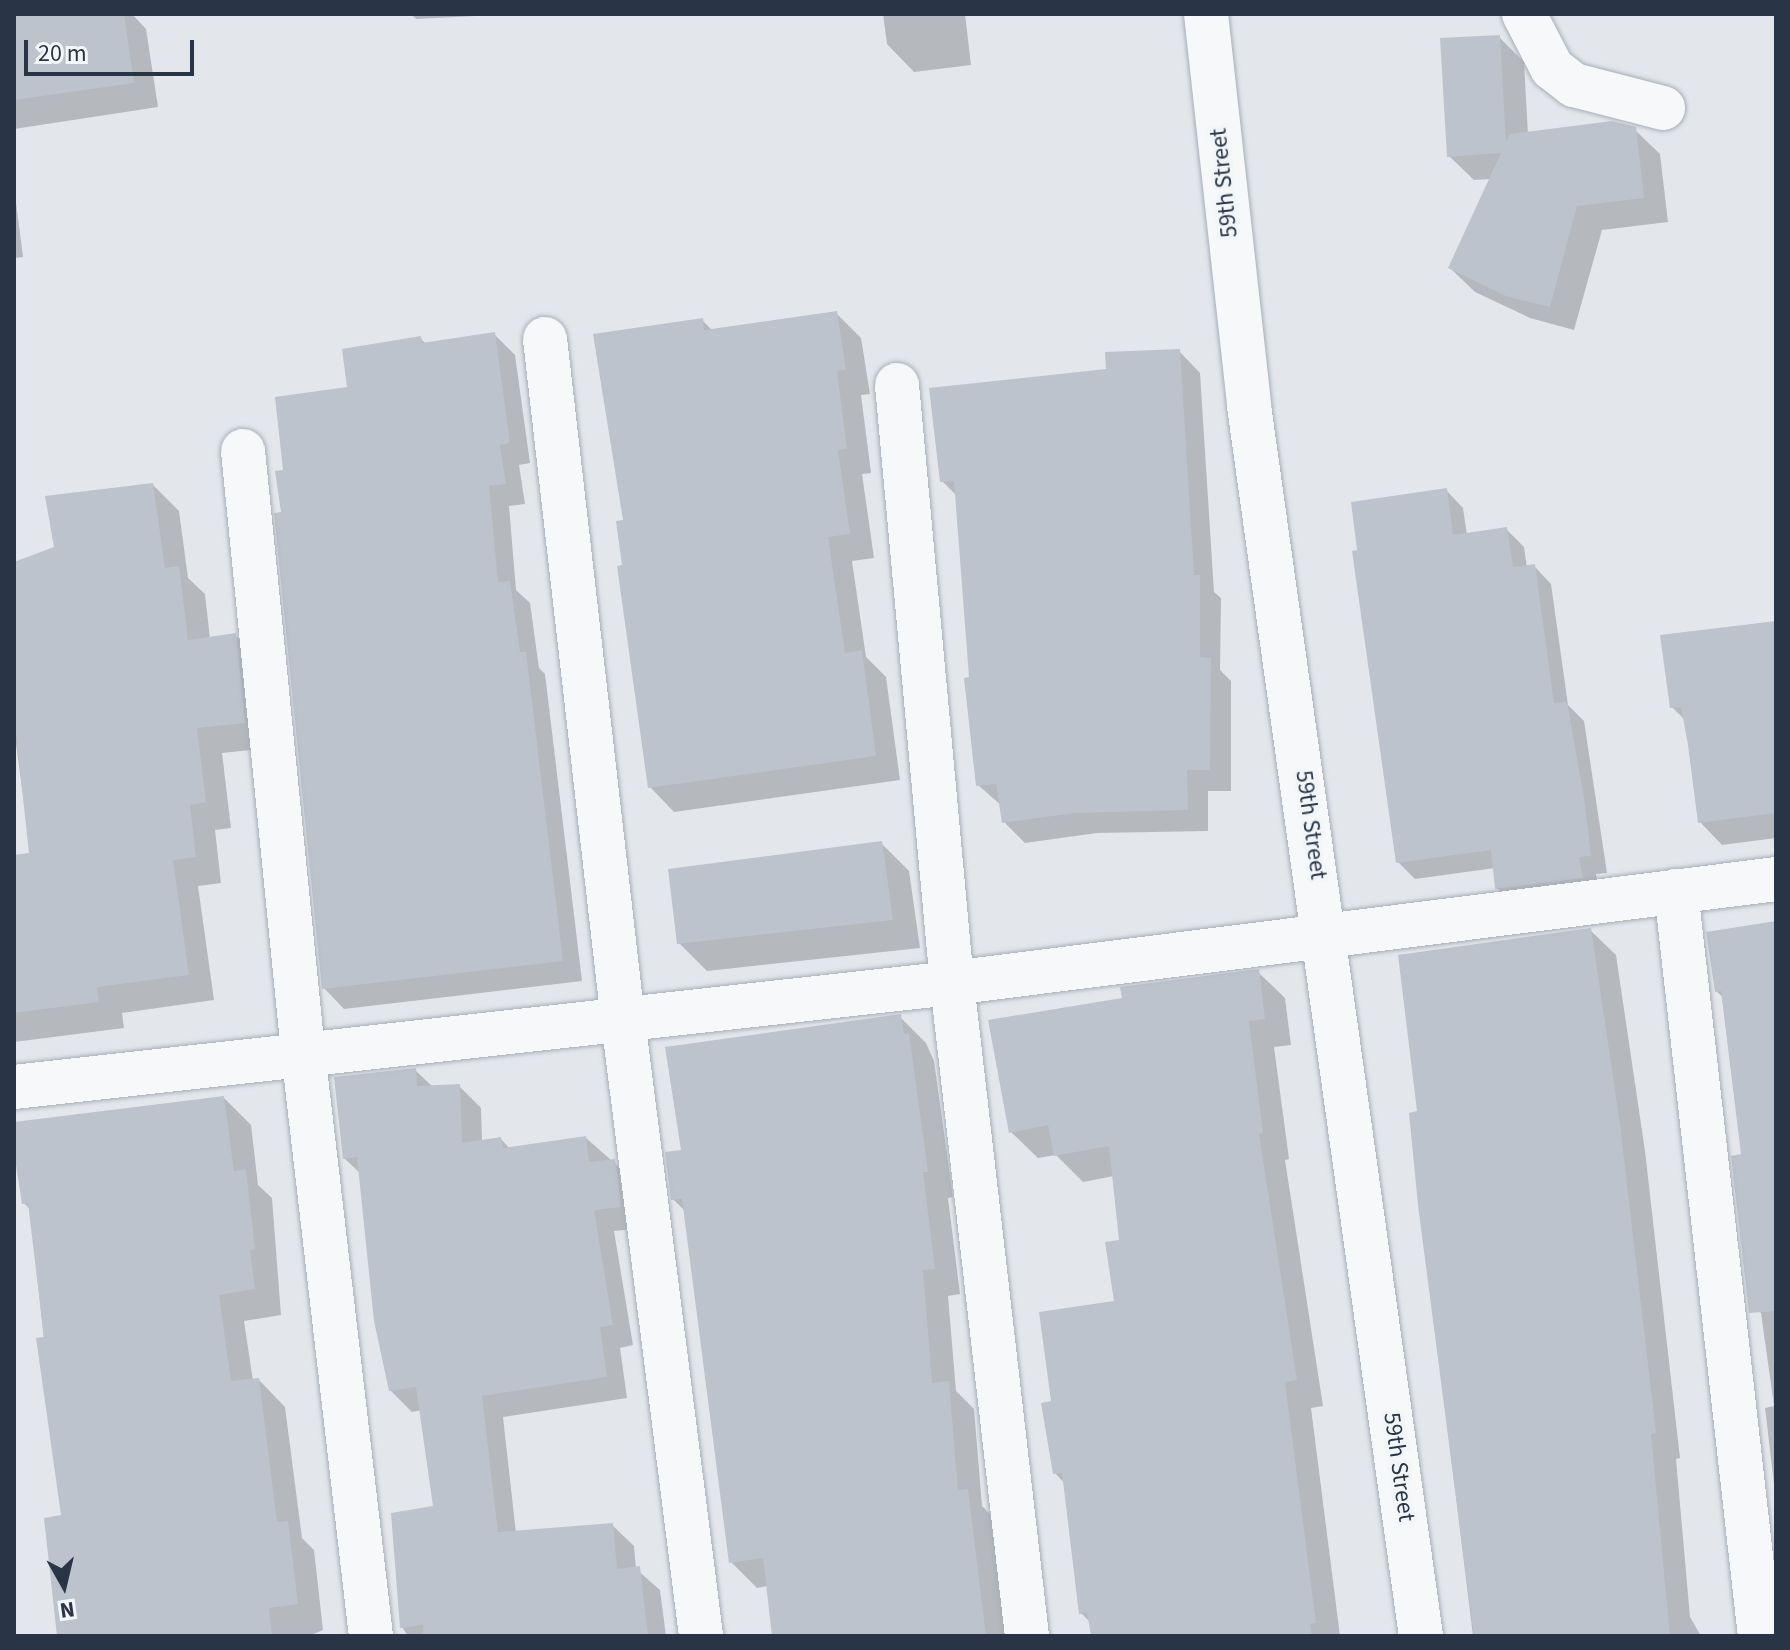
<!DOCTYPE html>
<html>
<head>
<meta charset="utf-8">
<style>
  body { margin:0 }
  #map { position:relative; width:1790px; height:1650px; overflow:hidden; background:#e3e7ec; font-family:"Source Sans 3",sans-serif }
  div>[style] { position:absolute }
  .shadow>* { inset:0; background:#0003 }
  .building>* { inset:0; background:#bcc3cd }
  .roads { filter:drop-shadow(0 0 2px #a7aeb7) drop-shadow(0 0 2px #a7aeb7) }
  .minor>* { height:44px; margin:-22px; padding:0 22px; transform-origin:22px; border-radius:22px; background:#f6f8fa }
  span { translate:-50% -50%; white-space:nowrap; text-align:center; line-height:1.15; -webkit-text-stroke:8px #f3f6f9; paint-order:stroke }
  .street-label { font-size:24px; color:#293547 }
  .frame { position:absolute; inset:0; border:16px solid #293547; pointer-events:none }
  .north { position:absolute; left:24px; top:1546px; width:80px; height:80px; -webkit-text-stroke:6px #f3f6f9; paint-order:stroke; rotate:172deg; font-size:22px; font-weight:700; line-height:32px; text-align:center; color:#293547 }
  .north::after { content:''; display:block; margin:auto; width:28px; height:36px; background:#293547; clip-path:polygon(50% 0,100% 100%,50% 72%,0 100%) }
  .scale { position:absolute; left:24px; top:40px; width:170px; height:36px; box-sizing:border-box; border:4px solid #293547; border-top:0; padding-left:10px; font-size:24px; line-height:28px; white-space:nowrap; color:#293547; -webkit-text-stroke:6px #f3f6f9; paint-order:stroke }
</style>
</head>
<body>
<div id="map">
  <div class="shadow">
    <i style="clip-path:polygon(40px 14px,132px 14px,146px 29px,158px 107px,14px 129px,14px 17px)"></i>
    <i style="clip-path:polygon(411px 14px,517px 14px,416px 19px)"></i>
    <i style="clip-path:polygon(883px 14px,965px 14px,971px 65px,914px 72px,887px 44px)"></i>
    <i style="clip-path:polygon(1499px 37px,1524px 62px,1528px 134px,1634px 129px,1660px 154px,1668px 222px,1602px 230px,1574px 330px,1530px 318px,1475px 292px,1450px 268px,1491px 179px,1474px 180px,1449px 156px)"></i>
    <i style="clip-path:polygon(14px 187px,23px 257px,14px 258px)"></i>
    <i style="clip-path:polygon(836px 313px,861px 338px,870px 394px,861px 395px,871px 473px,862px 474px,874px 558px,852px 561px,866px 657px,886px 677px,900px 780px,674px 812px,650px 787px,624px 567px,626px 522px,702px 320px,712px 330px)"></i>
    <i style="clip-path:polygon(494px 334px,515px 355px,530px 463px,519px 465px,525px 504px,509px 506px,516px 590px,530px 603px,539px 668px,545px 674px,582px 981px,344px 1009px,324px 988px,283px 514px,285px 471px,349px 389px,420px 338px,426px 344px)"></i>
    <i style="clip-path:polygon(1179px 351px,1200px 373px,1214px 592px,1221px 598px,1220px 670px,1231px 681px,1231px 791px,1208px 791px,1208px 831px,1097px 833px,1025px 843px,1004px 822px,1002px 806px,978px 785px,958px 497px,942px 481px,1108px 371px)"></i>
    <i style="clip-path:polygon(153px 485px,179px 511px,188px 578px,205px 594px,210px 639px,235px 635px,261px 661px,270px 748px,222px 753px,231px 828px,215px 830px,221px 883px,198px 886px,214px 1000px,122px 1013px,124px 1028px,14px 1042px,14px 857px,31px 854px,14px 729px,14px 564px,57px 549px)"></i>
    <i style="clip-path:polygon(1446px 490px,1463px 508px,1467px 535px,1506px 529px,1524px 547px,1527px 568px,1534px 566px,1551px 584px,1568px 705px,1584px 721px,1607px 873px,1596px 874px,1599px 895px,1515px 906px,1497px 888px,1495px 868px,1415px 879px,1398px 862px)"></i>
    <i style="clip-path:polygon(1776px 623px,1776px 838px,1722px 845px,1700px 822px,1686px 721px,1672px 707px)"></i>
    <i style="clip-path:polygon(881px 843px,909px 871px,920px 948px,707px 971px,679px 943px)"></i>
    <i style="clip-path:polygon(1776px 923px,1776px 1501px,1765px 1408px,1774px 1406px,1761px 1313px,1749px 1302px,1743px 1156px,1724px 998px,1716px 991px)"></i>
    <i style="clip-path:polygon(1590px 930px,1616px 955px,1645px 1151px,1680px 1458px,1676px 1459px,1690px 1617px,1701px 1636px,1473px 1636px,1420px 1204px,1419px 1113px)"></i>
    <i style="clip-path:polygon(1258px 972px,1285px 998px,1291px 1045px,1274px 1047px,1289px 1159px,1285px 1160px,1323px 1406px,1311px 1408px,1340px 1636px,1093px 1636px,1091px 1623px,1081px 1613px,1066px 1485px,1055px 1473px,1054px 1403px,1116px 1303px,1121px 1242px,1114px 1176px,1083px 1182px,1056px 1155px,1038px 1158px,1011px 1132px,1124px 1000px)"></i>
    <i style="clip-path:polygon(900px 1017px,926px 1043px,934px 1061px,953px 1197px,948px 1198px,960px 1294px,948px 1296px,956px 1391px,974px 1409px,982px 1506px,993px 1517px,1006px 1636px,774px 1636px,768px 1586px,757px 1588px,731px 1562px,686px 1212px,673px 1199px,683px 1152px)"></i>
    <i style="clip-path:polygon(415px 1070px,433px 1087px,459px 1086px,481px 1108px,482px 1142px,501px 1139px,510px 1149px,586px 1138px,636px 1182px,642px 1228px,614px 1231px,633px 1345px,620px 1348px,627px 1398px,503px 1417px,516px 1533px,612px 1525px,634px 1546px,636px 1569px,660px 1590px,666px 1636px,408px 1636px,402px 1627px,435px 1508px,422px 1410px,412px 1412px,390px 1390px,361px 1174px,344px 1158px)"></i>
    <i style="clip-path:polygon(224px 1098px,251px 1125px,258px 1185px,272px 1198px,281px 1315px,244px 1321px,253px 1381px,259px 1380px,285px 1407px,302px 1538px,314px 1550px,323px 1630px,309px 1636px,59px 1636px,63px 1517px,30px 1209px,24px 1203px,14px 1124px)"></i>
  </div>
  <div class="building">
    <i style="clip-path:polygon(14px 14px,124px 14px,134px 83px,14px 100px)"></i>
    <i style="clip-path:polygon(1500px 35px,1506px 142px,1510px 134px,1612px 121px,1636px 127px,1644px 198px,1577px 206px,1550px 307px,1506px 296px,1448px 268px,1501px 153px,1447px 157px,1440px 38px)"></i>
    <i style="clip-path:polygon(837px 311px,846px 370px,837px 371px,847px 449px,838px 450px,850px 534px,828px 537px,845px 653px,862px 650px,876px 756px,648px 788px,617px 566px,622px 565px,616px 521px,623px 520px,593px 334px,703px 318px,704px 330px)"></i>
    <i style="clip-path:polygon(495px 332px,510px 443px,500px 445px,506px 484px,489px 486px,498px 582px,510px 581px,520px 652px,526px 652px,563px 961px,322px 989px,274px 513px,281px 512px,275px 471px,283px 470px,275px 397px,347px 387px,342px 349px,421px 336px,422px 343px)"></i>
    <i style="clip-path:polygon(1180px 349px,1194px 575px,1200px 575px,1200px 657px,1211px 658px,1210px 770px,1187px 770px,1188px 810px,1075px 813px,1002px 823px,996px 784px,976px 786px,964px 678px,969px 677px,954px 481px,940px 482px,929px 388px,1106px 369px,1105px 352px)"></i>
    <i style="clip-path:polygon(153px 483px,165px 568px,179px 566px,188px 640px,236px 633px,245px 723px,197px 728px,206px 802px,190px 805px,196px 857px,173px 860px,189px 975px,97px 987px,99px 1002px,14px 1013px,14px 855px,29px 853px,14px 715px,14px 562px,54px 547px,45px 496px)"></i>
    <i style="clip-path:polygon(1447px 488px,1453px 535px,1507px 527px,1513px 567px,1535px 564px,1554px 703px,1567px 702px,1584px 797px,1591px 856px,1579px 857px,1583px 878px,1495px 889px,1491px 850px,1396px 863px,1352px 551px,1357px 550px,1351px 502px)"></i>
    <i style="clip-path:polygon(1776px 621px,1776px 813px,1698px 823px,1688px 745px,1681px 707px,1670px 708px,1660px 635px)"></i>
    <i style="clip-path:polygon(882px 841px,893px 920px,677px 944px,668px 869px)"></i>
    <i style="clip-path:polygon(1776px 921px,1776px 1311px,1749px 1313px,1731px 1156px,1741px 1154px,1721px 991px,1715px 992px,1706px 932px)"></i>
    <i style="clip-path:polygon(1591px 928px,1620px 1124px,1656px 1433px,1651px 1434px,1670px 1636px,1474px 1636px,1418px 1205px,1409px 1113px,1417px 1111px,1398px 955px)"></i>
    <i style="clip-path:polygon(1259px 969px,1265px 1019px,1249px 1021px,1263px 1133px,1259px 1134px,1297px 1380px,1285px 1382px,1316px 1623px,1310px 1624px,1312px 1636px,1091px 1636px,1087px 1613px,1079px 1614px,1062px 1473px,1053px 1474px,1041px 1403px,1051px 1401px,1039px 1312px,1114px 1301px,1105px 1242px,1119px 1240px,1109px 1146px,1054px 1156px,1048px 1125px,1009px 1133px,988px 1020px,1122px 998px,1120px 987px)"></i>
    <i style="clip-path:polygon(901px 1014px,904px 1034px,909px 1033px,928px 1172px,923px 1172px,935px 1269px,923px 1270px,932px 1383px,949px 1381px,958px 1490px,968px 1489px,986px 1636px,772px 1636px,763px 1558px,729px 1563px,682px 1199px,671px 1200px,665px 1152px,681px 1150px,665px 1047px)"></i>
    <i style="clip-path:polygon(416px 1068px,417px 1086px,460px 1084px,462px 1143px,501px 1137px,503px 1148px,586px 1136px,589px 1162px,615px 1159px,621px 1207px,594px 1210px,613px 1325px,600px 1327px,607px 1377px,482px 1396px,498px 1532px,613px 1523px,617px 1569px,640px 1566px,648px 1636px,423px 1636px,423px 1625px,400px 1628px,391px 1513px,433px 1506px,416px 1387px,389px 1391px,374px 1321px,357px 1157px,343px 1159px,334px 1077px)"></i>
    <i style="clip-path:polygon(224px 1096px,234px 1171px,246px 1169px,255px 1249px,250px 1250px,255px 1289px,219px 1295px,231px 1381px,259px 1378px,277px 1522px,288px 1521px,298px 1604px,269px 1608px,272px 1636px,57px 1636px,44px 1518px,61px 1515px,36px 1338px,44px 1337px,28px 1203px,22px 1204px,14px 1152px,14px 1122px)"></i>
  </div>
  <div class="roads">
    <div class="minor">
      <i style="left:1206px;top:14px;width:394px;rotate:83.7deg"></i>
      <i style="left:1249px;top:406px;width:1242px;rotate:82.04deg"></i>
      <i style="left:1524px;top:14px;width:61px;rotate:62.6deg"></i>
      <i style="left:1552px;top:68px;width:28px;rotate:38deg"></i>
      <i style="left:1574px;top:85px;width:92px;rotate:14.5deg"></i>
      <i style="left:545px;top:339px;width:685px;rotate:83.47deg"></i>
      <i style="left:623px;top:1020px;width:621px;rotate:82.78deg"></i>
      <i style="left:897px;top:385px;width:601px;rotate:84.75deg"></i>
      <i style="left:952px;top:983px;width:657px;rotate:83.45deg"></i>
      <i style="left:243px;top:451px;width:604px;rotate:84.3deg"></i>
      <i style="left:303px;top:1052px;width:588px;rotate:83.36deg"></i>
      <i style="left:1676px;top:891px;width:750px;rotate:83.57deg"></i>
      <i style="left:14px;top:1087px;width:944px;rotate:-6.33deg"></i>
      <i style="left:952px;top:983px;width:831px;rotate:-7.19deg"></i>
    </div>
  </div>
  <div class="street-label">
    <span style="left:1224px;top:183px;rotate:-96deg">59th Street</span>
    <span style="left:1311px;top:825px;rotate:82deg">59th Street</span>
    <span style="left:1399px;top:1467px;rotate:82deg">59th Street</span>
  </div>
  <div class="frame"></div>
  <div class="north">N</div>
  <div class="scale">20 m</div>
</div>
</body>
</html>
